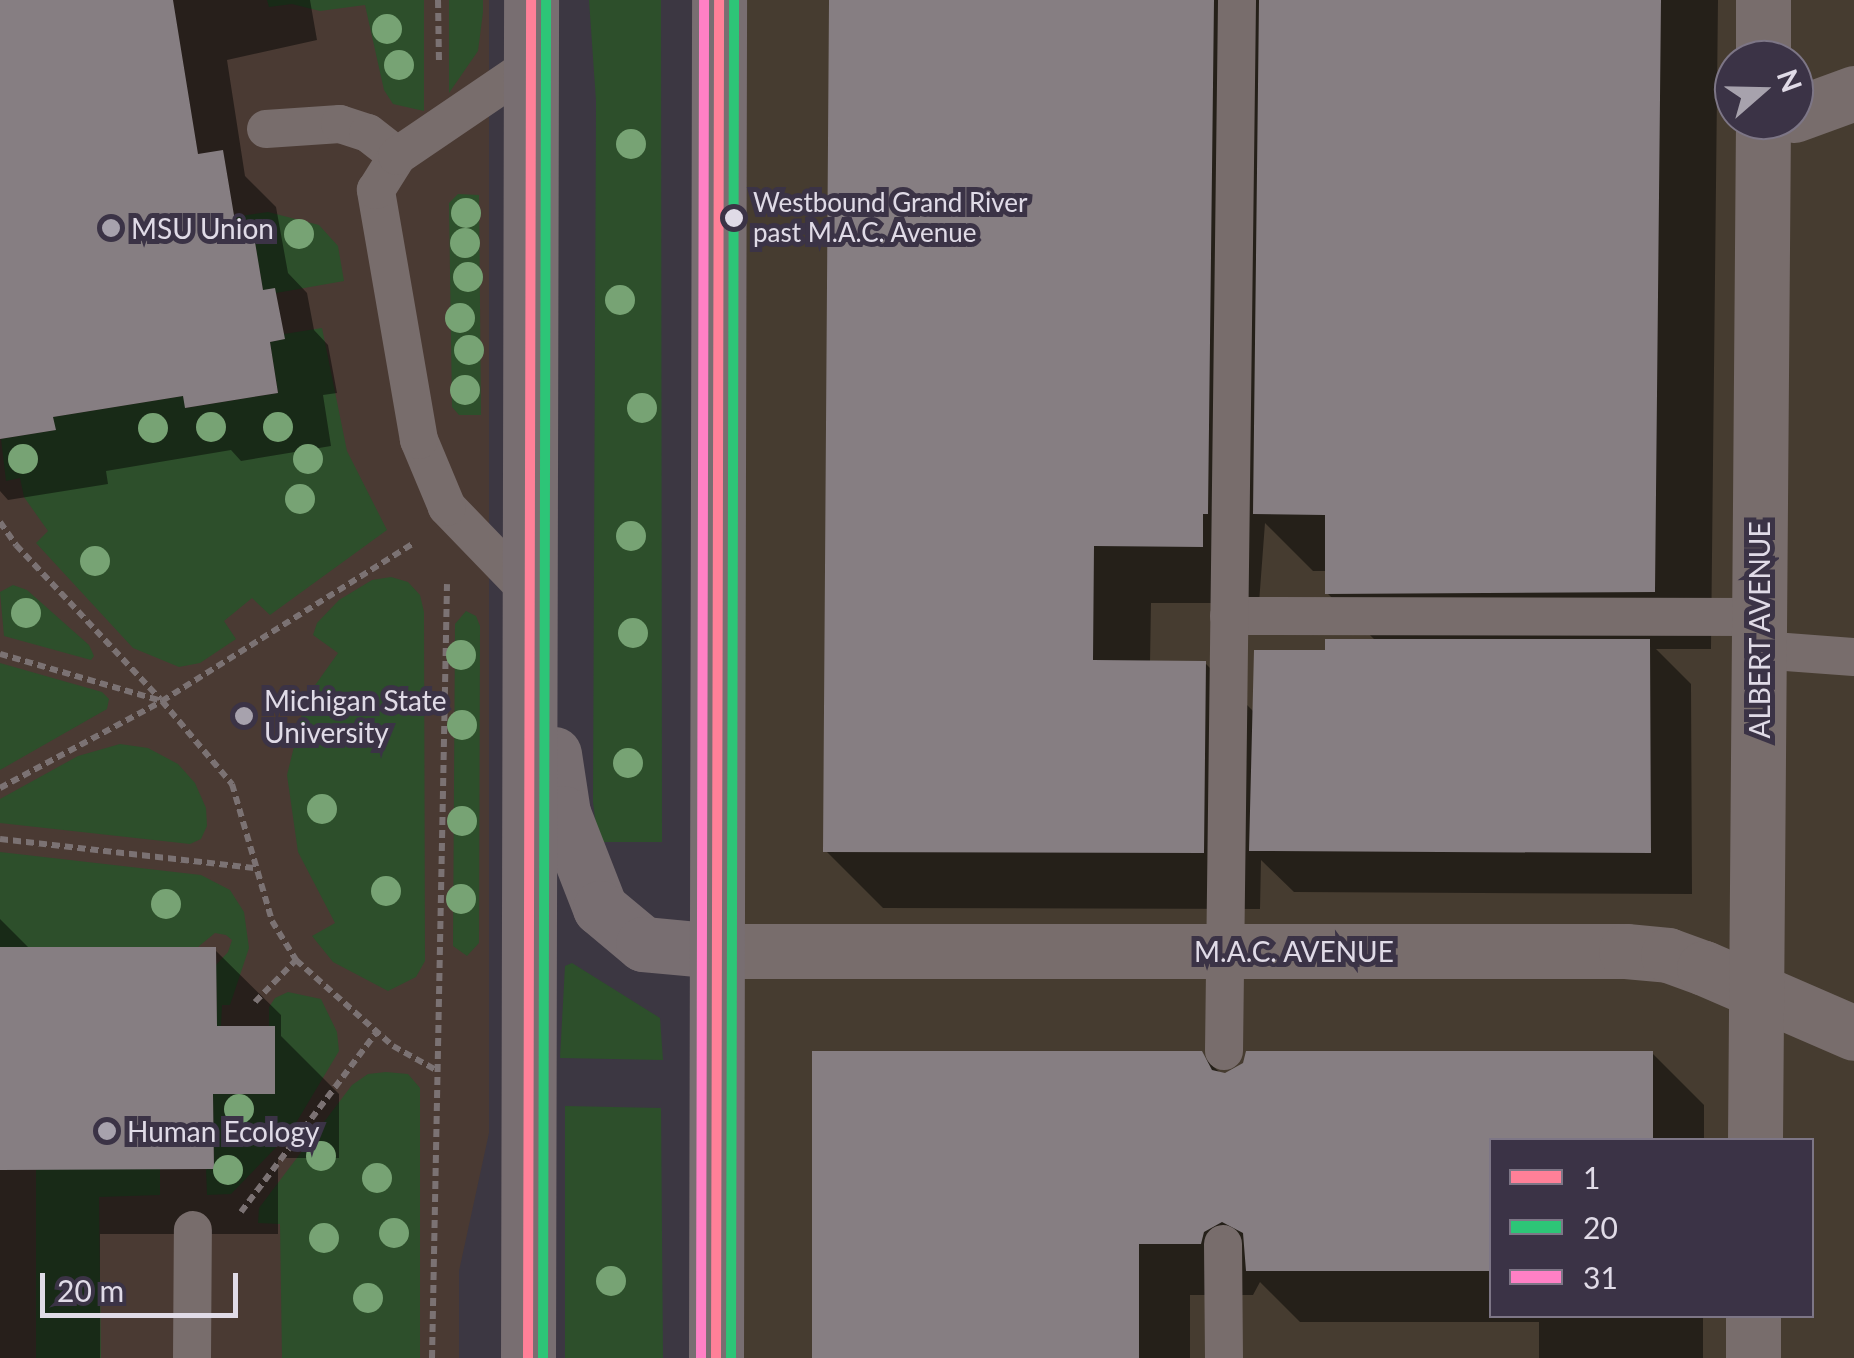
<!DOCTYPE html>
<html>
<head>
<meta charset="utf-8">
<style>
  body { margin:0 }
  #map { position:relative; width:1854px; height:1358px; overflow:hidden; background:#3c3742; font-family:Lato,sans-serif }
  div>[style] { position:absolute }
  .commercial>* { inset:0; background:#463c30 }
  .education>* { inset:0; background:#4a3a33 }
  .green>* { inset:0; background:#2d4f2b }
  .shadow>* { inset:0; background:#0007 }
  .building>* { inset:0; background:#867e82 }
  .path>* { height:6px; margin-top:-3px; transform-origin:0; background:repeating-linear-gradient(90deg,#7b7273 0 8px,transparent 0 13px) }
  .service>* { height:38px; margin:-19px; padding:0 19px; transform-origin:19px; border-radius:19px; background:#786d6c }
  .minor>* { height:55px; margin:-27.5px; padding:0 27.5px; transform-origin:27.5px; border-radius:27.5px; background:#786d6c }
  .primary>* { height:55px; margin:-27.5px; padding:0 27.5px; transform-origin:27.5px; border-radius:27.5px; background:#786e71 }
  .bus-1>* { height:10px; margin:-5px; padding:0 5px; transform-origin:5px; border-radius:5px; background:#ff8098 }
  .bus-2>* { height:10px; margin:-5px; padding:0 5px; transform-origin:5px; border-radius:5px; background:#2dc577 }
  .bus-3>* { height:10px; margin:-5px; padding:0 5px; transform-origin:5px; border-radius:5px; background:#ff80c5 }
  .trees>* { width:30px; height:30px; margin:-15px; border-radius:50%; background:#77a374 }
  .dots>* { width:28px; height:28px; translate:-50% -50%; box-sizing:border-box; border:5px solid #3b3346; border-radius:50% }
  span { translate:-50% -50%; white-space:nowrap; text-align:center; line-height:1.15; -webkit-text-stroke:10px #3b3346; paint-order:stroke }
  .bus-label { font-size:26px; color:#e0dbe7 }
  .left { translate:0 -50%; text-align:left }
  .poi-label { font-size:28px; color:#e0dbe7 }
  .street-label { font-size:28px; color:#e0dbe7 }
  .legend { position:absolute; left:1489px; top:1138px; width:325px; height:180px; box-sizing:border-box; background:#3b3346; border:2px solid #7d7686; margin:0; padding:12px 18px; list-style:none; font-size:30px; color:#e0dbe7 }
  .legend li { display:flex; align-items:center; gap:20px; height:50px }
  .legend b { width:50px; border:2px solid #7d7686 }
  .north { position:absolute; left:1714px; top:40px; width:100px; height:100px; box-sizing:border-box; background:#3b3346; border:2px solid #7d7686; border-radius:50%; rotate:70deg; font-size:28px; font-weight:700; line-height:40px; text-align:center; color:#e0dbe7 }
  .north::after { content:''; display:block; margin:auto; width:35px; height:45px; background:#a7a2ad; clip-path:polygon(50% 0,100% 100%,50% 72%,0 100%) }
  .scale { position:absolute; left:40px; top:1273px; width:198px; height:45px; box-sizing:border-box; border:5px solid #e0dbe7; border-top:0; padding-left:12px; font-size:30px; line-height:35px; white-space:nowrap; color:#e0dbe7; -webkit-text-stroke:8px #3b3346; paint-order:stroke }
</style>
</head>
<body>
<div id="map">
  <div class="commercial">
    <i style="clip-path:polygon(evenodd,733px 0,1854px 0,1854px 1358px,730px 1358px,733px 0,1734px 60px,1794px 60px,1794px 120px,1734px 120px,1734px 60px,733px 0,1492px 1140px,1812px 1140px,1812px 1316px,1492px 1316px,1492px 1140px)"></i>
  </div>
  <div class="education">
    <i style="clip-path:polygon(0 0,489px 0,489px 1133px,459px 1271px,459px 1358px,0 1358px)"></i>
  </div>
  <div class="green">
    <i style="clip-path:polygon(267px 0,424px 0,424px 111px,393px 104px,384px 90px,365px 5px,320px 11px,292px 4px,269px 7px)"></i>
    <i style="clip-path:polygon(449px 0,483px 0,483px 12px,478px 51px,449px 93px)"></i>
    <i style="clip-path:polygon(589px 0,661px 0,662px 842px,598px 842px,593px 802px,596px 101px)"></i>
    <i style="clip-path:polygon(458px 194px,479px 195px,481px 415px,459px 415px,452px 407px,449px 203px)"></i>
    <i style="clip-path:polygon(268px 212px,319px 225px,338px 246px,344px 281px,276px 293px,263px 290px,254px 237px,223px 241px,220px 219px)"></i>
    <i style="clip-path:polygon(322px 328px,347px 451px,387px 530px,270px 615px,252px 598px,224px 621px,236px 639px,200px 663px,179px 667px,133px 648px,36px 543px,48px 531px,24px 497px,20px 478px,6px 481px,1px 439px,55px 430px,53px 417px,183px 396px,186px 408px,278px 393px,270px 342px,284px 339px,284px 334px)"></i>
    <i style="clip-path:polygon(391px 577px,408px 582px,420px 595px,424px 612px,425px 961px,416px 977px,388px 991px,333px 962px,312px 936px,335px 923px,298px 852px,287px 775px,306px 698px,338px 653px,313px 635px,317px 623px,339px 600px,372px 580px)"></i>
    <i style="clip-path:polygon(13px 585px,27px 590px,89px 645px,94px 656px,91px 660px,4px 636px,0 592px)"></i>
    <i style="clip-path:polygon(466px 611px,476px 616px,480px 626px,479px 943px,467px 956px,453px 946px,455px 624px)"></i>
    <i style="clip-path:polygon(0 663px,102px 692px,109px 699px,107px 709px,0 770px)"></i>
    <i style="clip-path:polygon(120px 744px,148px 748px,178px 764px,195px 783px,206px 808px,207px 826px,201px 839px,190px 844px,0 823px,0 799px,78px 756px)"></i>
    <i style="clip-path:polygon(0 852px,201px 875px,230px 890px,244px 912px,249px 948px,230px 1005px,222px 1005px,221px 1026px,217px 1026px,216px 965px,228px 952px,232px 940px,226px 935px,215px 933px,198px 947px,0 947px)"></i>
    <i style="clip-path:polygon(572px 963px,660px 1018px,663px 1060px,560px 1058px,565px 966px)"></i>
    <i style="clip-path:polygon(288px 992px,321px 999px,337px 1032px,339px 1051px,290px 1133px,231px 1194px,207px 1195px,206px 1169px,214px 1168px,213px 1094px,275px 1026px,269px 1026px,269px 1007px,275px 998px)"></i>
    <i style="clip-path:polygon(386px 1072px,408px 1074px,420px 1088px,420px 1358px,282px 1358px,280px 1224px,258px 1223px,259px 1208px,352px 1085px,368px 1074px)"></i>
    <i style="clip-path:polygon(565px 1106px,661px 1108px,663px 1358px,565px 1358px)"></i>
    <i style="clip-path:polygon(36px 1169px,160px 1169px,160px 1195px,99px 1197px,101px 1358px,36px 1358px)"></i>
  </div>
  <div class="shadow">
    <i style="clip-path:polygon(0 0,310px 0,317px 40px,227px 60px,245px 176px,276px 207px,288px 273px,307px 293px,314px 330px,328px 345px,337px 393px,323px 395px,331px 446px,241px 461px,231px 450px,106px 471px,108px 484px,8px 500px,0 491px)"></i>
    <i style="clip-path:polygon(evenodd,831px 0,1718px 0,1711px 649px,1656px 649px,1691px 684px,1692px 894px,1294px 892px,1261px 860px,1260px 909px,883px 908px,826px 851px,831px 0,1265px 523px,1313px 571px,1327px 571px,1327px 593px,1376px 641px,1327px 653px,1255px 713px,1205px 663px,1150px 663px,1151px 603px,1259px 603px,1265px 523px)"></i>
    <i style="clip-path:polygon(0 919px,31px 950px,215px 950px,281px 1015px,281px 1036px,339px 1094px,339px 1158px,278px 1158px,278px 1234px,100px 1234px,100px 1358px,0 1358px)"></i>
    <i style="clip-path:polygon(1652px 1053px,1704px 1105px,1704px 1140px,1492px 1140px,1492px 1316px,1703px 1316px,1703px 1358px,1539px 1358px,1539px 1322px,1300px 1322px,1260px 1282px,1253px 1295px,1190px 1295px,1190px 1358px,813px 1358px,1201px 1054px,1222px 1075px)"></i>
  </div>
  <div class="building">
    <i style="clip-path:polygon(0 0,173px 0,198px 154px,223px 150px,238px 239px,254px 236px,263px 290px,275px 288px,285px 339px,270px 342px,278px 393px,185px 408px,183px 396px,53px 417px,56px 430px,0 439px)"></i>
    <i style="clip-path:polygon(829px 0,1214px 0,1208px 514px,1203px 514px,1203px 547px,1094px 546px,1093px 660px,1206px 661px,1204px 853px,823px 852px)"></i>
    <i style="clip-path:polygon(1259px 0,1661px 0,1655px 592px,1325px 594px,1325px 515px,1253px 514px)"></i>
    <i style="clip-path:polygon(1325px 639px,1650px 639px,1651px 853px,1249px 851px,1254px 650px,1325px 650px)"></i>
    <i style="clip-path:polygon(0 947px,216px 947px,217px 1026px,275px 1026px,275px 1094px,213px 1094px,214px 1169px,0 1170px)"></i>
    <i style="clip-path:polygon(812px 1051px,1202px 1051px,1212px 1070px,1225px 1073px,1243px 1063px,1246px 1051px,1653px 1051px,1653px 1140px,1492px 1140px,1492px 1271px,1246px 1271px,1243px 1233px,1222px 1222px,1204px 1232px,1201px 1244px,1139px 1244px,1139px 1358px,812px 1358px)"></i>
  </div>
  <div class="path">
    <i style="left:438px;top:0;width:62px;rotate:89.1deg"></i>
    <i style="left:0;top:522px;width:28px;rotate:55deg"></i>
    <i style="left:16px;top:545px;width:211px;rotate:46.9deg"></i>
    <i style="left:0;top:654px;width:169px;rotate:16.2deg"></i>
    <i style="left:162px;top:701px;width:109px;rotate:49.9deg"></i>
    <i style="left:232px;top:784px;width:143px;rotate:73.7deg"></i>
    <i style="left:272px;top:921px;width:46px;rotate:58.4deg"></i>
    <i style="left:296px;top:960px;width:130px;rotate:41.6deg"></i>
    <i style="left:393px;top:1046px;width:49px;rotate:29.2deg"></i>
    <i style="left:0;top:788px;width:184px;rotate:-28.2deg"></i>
    <i style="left:162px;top:701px;width:295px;rotate:-32.1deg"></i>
    <i style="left:0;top:839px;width:258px;rotate:6.5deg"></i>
    <i style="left:255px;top:1002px;width:59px;rotate:-45.7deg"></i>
    <i style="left:241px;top:1212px;width:224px;rotate:-53deg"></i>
    <i style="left:432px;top:1358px;width:774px;rotate:-88.89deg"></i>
  </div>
  <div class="service">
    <i style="left:266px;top:129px;width:74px;rotate:-3.9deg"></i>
    <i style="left:340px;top:124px;width:29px;rotate:18deg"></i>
    <i style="left:368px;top:133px;width:37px;rotate:38deg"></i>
    <i style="left:530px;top:593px;width:120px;rotate:-134deg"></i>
    <i style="left:447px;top:507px;width:73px;rotate:-112.7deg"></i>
    <i style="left:419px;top:440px;width:254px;rotate:-99.8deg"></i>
    <i style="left:376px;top:190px;width:40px;rotate:-58deg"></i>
    <i style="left:397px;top:156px;width:162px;rotate:-34.2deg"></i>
    <i style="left:1229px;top:616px;width:529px;rotate:0.11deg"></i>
    <i style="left:1759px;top:650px;width:95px;rotate:4.2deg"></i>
    <i style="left:1224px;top:1051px;width:1051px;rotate:-89.29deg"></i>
    <i style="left:1223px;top:1244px;width:114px;rotate:89.5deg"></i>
    <i style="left:192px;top:1358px;width:128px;rotate:-89.6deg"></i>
  </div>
  <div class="minor">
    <i style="left:1763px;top:60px;width:60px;rotate:-90deg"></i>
    <i style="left:1794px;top:115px;width:64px;rotate:-20.1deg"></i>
    <i style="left:717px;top:951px;width:909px"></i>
    <i style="left:1626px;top:951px;width:42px;rotate:5.4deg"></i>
    <i style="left:1668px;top:955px;width:38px;rotate:20deg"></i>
    <i style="left:1704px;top:968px;width:163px;rotate:23.4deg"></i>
    <i style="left:1755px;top:1140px;width:1020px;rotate:-89.55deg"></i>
    <i style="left:1753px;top:1358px;width:42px;rotate:-90deg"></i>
  </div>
  <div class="primary">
    <i style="left:554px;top:754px;width:60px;rotate:81.3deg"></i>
    <i style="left:563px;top:813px;width:102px;rotate:68.7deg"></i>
    <i style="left:600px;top:908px;width:56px;rotate:39.9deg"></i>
    <i style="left:643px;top:944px;width:74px;rotate:5.4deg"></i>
    <i style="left:528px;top:1358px;width:1358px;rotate:-89.87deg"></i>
    <i style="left:716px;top:1358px;width:1358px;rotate:-89.87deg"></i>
  </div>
  <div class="bus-1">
    <i style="left:528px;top:1358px;width:1358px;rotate:-89.87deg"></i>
    <i style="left:716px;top:1358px;width:1358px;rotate:-89.87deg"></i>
  </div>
  <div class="bus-2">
    <i style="left:543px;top:1358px;width:1358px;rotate:-89.87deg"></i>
    <i style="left:731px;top:1358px;width:1358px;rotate:-89.87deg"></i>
  </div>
  <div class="bus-3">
    <i style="left:701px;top:1358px;width:1358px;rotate:-89.87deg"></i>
  </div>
  <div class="trees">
    <i style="left:387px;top:29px"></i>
    <i style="left:399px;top:65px"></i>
    <i style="left:631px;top:144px"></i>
    <i style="left:466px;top:213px"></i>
    <i style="left:299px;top:234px"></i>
    <i style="left:465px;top:243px"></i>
    <i style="left:468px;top:277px"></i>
    <i style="left:620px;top:300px"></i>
    <i style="left:460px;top:318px"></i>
    <i style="left:469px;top:350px"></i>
    <i style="left:465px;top:390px"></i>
    <i style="left:642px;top:408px"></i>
    <i style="left:211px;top:427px"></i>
    <i style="left:278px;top:427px"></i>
    <i style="left:153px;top:428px"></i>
    <i style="left:23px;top:459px"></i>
    <i style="left:308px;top:459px"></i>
    <i style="left:300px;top:499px"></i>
    <i style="left:631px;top:536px"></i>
    <i style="left:95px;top:561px"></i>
    <i style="left:26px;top:613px"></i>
    <i style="left:633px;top:633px"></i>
    <i style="left:461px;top:655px"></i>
    <i style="left:462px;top:725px"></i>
    <i style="left:628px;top:763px"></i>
    <i style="left:322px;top:809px"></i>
    <i style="left:462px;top:821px"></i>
    <i style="left:386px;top:891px"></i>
    <i style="left:461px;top:899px"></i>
    <i style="left:166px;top:904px"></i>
    <i style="left:239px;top:1109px"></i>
    <i style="left:321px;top:1156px"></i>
    <i style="left:228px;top:1170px"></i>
    <i style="left:377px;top:1178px"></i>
    <i style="left:394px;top:1233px"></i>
    <i style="left:324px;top:1238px"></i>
    <i style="left:611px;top:1281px"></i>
    <i style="left:368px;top:1298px"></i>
  </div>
  <div class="dots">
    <i style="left:734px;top:218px;background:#e0dbe7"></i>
    <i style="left:111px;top:228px;background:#a7a2ad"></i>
    <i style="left:244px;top:716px;background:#a7a2ad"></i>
    <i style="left:107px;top:1131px;background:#a7a2ad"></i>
  </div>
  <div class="bus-label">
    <span class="left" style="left:753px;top:218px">Westbound Grand River<br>past M.A.C. Avenue</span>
  </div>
  <div class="poi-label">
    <span class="left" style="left:131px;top:228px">MSU Union</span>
    <span class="left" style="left:264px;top:716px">Michigan State<br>University</span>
    <span class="left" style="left:127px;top:1131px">Human Ecology</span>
  </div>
  <div class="street-label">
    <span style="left:1759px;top:630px;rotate:-90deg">ALBERT AVENUE</span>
    <span style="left:1294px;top:951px">M.A.C. AVENUE</span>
  </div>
  <ul class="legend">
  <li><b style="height:12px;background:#ff8098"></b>1</li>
  <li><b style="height:12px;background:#2dc577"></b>20</li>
  <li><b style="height:12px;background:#ff80c5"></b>31</li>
  </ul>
  <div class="north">N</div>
  <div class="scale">20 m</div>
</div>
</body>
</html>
